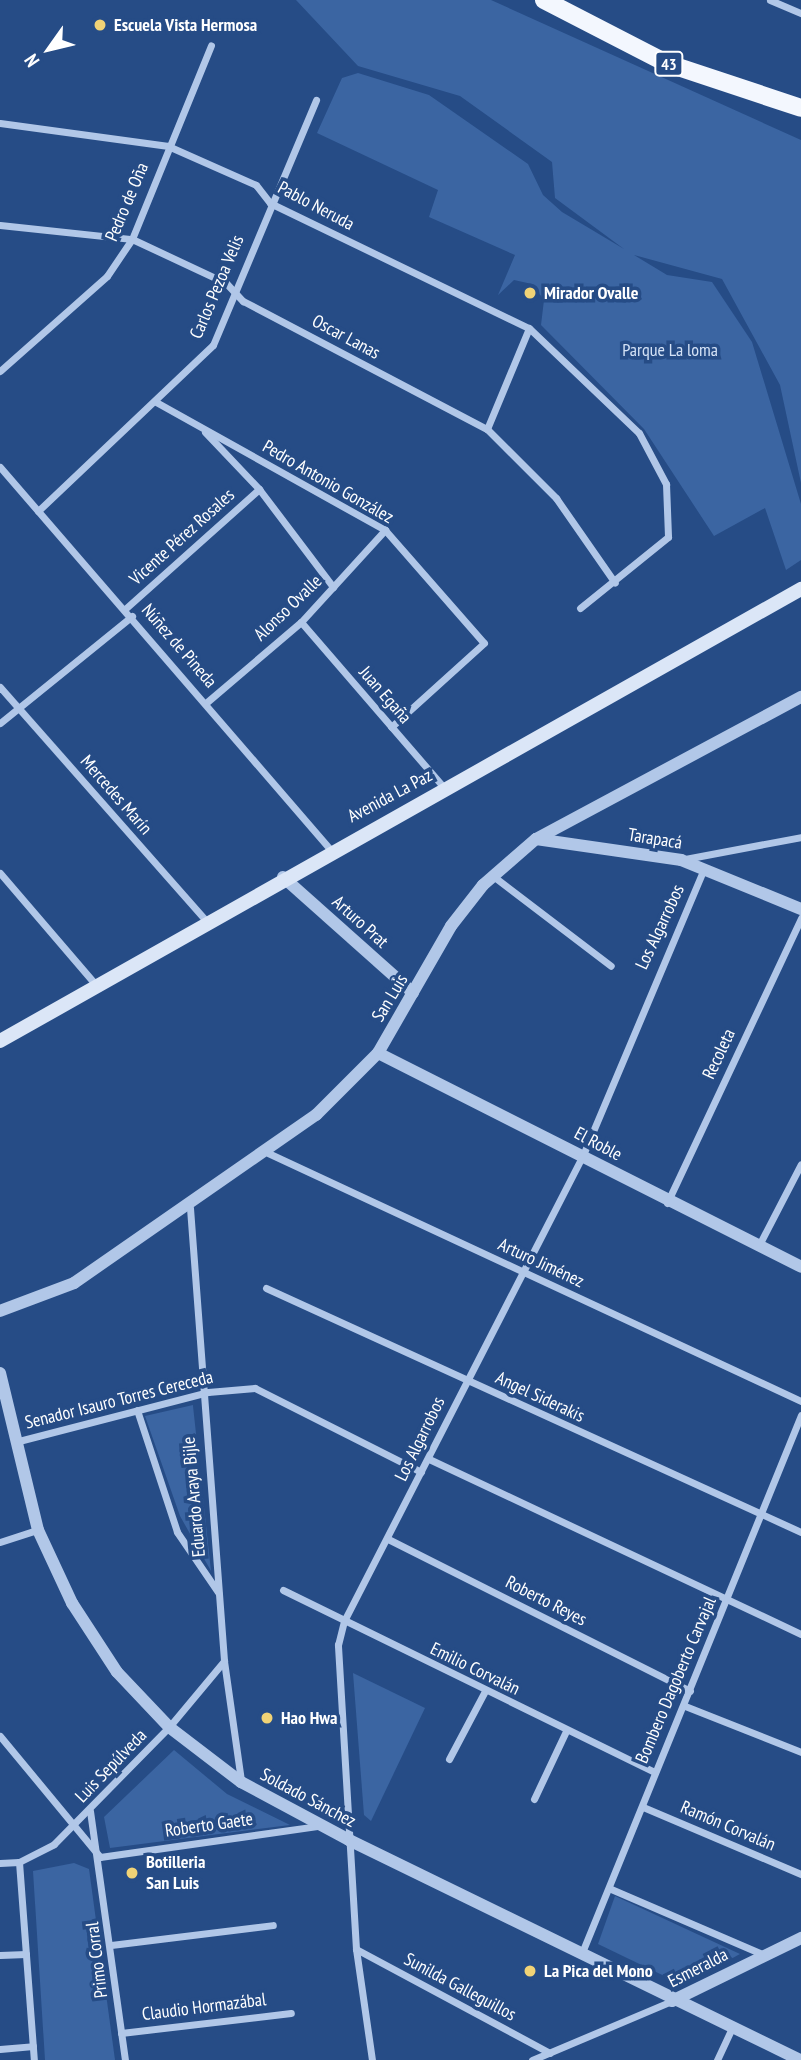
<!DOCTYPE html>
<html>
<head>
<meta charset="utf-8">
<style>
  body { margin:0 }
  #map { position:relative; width:801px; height:2060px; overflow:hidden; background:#264c86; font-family:"PT Sans Narrow",sans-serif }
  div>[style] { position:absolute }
  .green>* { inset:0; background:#3b65a2 }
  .minor>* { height:7px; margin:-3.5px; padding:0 3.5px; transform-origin:3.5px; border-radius:3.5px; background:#b1c7e8 }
  .tertiary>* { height:12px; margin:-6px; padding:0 6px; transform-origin:6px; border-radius:6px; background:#b1c7e8 }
  .secondary>* { height:14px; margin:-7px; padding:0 7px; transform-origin:7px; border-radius:7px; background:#dbe6f7 }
  .primary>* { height:18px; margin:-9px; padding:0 9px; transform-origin:9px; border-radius:9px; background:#f3f7fe }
  .dots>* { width:19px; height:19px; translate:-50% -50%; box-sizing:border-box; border:4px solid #264c86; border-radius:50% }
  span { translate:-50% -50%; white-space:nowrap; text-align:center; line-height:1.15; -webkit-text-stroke:7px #264c86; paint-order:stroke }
  .shield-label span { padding:2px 5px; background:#264c86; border:2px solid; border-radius:5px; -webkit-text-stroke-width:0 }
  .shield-label { font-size:16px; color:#fff; font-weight:700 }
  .poi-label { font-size:18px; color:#fff; font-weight:700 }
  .left { translate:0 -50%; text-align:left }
  .street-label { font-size:18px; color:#fff }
  .park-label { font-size:18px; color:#d4e2f6 }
  .north { position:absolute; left:14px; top:14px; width:70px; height:70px; -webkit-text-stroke:5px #264c86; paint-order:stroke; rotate:236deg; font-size:19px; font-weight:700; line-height:28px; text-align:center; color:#fff }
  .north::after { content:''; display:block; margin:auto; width:24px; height:32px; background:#fff; clip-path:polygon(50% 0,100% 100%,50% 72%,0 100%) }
</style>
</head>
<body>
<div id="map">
  <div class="green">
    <i style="clip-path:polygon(296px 0,491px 0,801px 140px,801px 483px,780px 385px,722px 279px,634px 255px,667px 275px,712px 282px,752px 342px,801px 504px,801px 560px,786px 570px,765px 508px,714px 536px,644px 429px,541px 325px,544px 300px,532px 284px,514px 280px,498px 295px,515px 255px,429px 217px,438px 190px,317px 133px,342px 78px,358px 73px,429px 95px,528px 164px,543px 195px,562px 212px,624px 249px,555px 198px,552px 162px,460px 96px,358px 66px)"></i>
    <i style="clip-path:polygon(193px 1405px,193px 1406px,211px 1571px,180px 1516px,145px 1416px)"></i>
    <i style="clip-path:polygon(353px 1673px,425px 1708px,371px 1821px,364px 1815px)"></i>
    <i style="clip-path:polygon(174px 1750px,227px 1794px,290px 1825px,110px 1848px,104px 1817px)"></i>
    <i style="clip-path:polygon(74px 1863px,89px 1869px,115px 2060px,45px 2060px,33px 1871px)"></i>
    <i style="clip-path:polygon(615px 1896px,740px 1954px,683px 1985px,598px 1944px)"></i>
  </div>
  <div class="minor">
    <i style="left:770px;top:0;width:34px;rotate:23deg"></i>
    <i style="left:0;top:123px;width:170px;rotate:7.8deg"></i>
    <i style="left:168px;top:146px;width:96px;rotate:23.9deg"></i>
    <i style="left:256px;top:185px;width:23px;rotate:52deg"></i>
    <i style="left:270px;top:203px;width:288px;rotate:25.8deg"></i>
    <i style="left:529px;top:328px;width:152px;rotate:43.7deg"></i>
    <i style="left:639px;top:433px;width:58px;rotate:62.1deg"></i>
    <i style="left:666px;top:484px;width:53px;rotate:87.8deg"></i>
    <i style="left:668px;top:537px;width:113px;rotate:141.1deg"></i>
    <i style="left:0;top:225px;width:133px;rotate:6.1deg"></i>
    <i style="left:132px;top:239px;width:104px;rotate:25.1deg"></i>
    <i style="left:226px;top:283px;width:25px;rotate:47deg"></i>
    <i style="left:243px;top:301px;width:276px;rotate:27.7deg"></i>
    <i style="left:487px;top:429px;width:98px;rotate:45deg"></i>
    <i style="left:556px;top:498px;width:103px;rotate:55.2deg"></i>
    <i style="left:0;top:371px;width:143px;rotate:-41.6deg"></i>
    <i style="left:107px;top:276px;width:45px;rotate:-56deg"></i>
    <i style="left:132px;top:239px;width:209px;rotate:-67.8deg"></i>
    <i style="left:156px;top:402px;width:262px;rotate:29.2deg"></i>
    <i style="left:385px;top:530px;width:150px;rotate:48.8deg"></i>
    <i style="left:484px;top:643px;width:125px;rotate:137.9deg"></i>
    <i style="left:487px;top:429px;width:109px;rotate:-67.4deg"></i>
    <i style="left:205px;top:432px;width:79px;rotate:46.5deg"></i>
    <i style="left:259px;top:489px;width:123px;rotate:52.9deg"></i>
    <i style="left:0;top:467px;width:505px;rotate:49.18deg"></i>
    <i style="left:38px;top:511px;width:241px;rotate:-43.5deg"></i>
    <i style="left:213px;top:345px;width:266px;rotate:-67.2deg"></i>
    <i style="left:125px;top:609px;width:180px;rotate:-41.8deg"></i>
    <i style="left:301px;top:622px;width:221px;rotate:49.2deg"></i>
    <i style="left:0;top:687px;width:316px;rotate:48.6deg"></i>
    <i style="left:207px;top:702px;width:123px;rotate:-40.4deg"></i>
    <i style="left:301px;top:622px;width:125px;rotate:-47.6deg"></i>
    <i style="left:0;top:723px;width:170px;rotate:-39deg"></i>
    <i style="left:685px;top:859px;width:118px;rotate:-10.7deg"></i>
    <i style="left:0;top:873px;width:149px;rotate:49.4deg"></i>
    <i style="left:493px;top:876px;width:148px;rotate:37.3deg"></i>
    <i style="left:268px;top:1153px;width:588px;rotate:24.95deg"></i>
    <i style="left:667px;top:1203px;width:315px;rotate:-64.8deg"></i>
    <i style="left:190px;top:1208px;width:454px;rotate:85.7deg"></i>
    <i style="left:224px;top:1661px;width:121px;rotate:81.9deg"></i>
    <i style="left:758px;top:1247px;width:93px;rotate:-62.6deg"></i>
    <i style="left:266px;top:1288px;width:588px;rotate:24.52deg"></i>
    <i style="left:137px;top:1410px;width:128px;rotate:71.8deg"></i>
    <i style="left:177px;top:1532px;width:73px;rotate:55.7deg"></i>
    <i style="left:15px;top:1442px;width:199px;rotate:-14.5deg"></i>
    <i style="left:208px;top:1392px;width:47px;rotate:-4.9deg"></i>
    <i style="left:255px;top:1388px;width:186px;rotate:26.8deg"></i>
    <i style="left:429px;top:1459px;width:411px;rotate:25.2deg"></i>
    <i style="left:388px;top:1539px;width:338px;rotate:26.7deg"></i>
    <i style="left:0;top:1542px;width:40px;rotate:-18deg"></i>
    <i style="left:283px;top:1590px;width:414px;rotate:26.1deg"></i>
    <i style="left:685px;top:1706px;width:125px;rotate:21.6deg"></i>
    <i style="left:0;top:1736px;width:157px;rotate:50.4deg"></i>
    <i style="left:100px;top:1857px;width:221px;rotate:-8.1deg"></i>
    <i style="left:449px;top:1759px;width:77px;rotate:-62.1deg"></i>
    <i style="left:534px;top:1799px;width:75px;rotate:-64.8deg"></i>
    <i style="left:643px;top:1807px;width:172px;rotate:23deg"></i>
    <i style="left:90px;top:1811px;width:251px;rotate:82deg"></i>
    <i style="left:19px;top:1862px;width:199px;rotate:85.7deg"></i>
    <i style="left:0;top:1863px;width:19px;rotate:-3deg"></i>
    <i style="left:19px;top:1862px;width:39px;rotate:-27deg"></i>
    <i style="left:54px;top:1844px;width:164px;rotate:-45.5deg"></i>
    <i style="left:169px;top:1727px;width:86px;rotate:-50.2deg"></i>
    <i style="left:611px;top:1889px;width:167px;rotate:23.3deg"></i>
    <i style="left:111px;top:1945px;width:163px;rotate:-7deg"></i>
    <i style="left:356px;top:1949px;width:220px;rotate:28.2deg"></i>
    <i style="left:0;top:1955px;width:26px;rotate:-2deg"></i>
    <i style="left:581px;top:1955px;width:583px;rotate:-67.83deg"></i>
    <i style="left:121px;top:2033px;width:171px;rotate:-6.7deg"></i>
    <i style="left:0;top:2049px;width:33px;rotate:-5deg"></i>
    <i style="left:372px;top:2060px;width:112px;rotate:-98.2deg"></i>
    <i style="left:356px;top:1949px;width:305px;rotate:-93.4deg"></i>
    <i style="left:338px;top:1645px;width:25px;rotate:-76deg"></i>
    <i style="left:344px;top:1621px;width:524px;rotate:-62.85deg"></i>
    <i style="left:583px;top:1155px;width:311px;rotate:-67.1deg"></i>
    <i style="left:532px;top:2060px;width:152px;rotate:-22.9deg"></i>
    <i style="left:717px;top:2060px;width:33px;rotate:-65deg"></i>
  </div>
  <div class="tertiary">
    <i style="left:536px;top:839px;width:147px;rotate:8.2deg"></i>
    <i style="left:681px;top:860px;width:130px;rotate:22.2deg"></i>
    <i style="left:283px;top:877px;width:174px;rotate:41.7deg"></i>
    <i style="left:378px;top:1053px;width:474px;rotate:26.8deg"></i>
    <i style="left:0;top:1311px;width:79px;rotate:-20.7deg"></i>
    <i style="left:74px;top:1283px;width:295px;rotate:-34.8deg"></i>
    <i style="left:316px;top:1115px;width:88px;rotate:-45deg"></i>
    <i style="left:378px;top:1053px;width:146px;rotate:-60.1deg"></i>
    <i style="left:451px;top:926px;width:52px;rotate:-52deg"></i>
    <i style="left:483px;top:885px;width:70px;rotate:-41deg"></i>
    <i style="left:536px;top:839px;width:301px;rotate:-28.2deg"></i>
    <i style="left:0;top:1373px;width:162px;rotate:76.4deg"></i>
    <i style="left:38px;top:1530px;width:81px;rotate:65deg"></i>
    <i style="left:72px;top:1603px;width:82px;rotate:56.9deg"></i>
    <i style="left:117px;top:1672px;width:76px;rotate:46.6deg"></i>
    <i style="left:169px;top:1727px;width:91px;rotate:37.4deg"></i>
    <i style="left:241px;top:1782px;width:123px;rotate:28.2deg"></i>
    <i style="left:349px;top:1840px;width:502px;rotate:26deg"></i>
    <i style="left:672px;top:2001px;width:144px;rotate:-26deg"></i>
  </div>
  <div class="secondary">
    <i style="left:0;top:1041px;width:920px;rotate:-29.44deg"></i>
  </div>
  <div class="primary">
    <i style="left:544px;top:0;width:137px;rotate:27.3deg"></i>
    <i style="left:666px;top:63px;width:142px;rotate:18.4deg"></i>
  </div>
  <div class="dots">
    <i style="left:100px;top:25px;background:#f1d376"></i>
    <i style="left:530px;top:293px;background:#f1d376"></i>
    <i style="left:267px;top:1718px;background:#f1d376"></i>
    <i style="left:132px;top:1873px;background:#f1d376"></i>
    <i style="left:530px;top:1971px;background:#f1d376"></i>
  </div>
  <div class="shield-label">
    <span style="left:669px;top:64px">43</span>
  </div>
  <div class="poi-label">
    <span class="left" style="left:114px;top:25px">Escuela Vista Hermosa</span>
    <span class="left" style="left:544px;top:293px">Mirador Ovalle</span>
    <span class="left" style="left:281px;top:1718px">Hao Hwa</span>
    <span class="left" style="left:146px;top:1873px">Botilleria<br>San Luis</span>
    <span class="left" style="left:544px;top:1971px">La Pica del Mono</span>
  </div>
  <div class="street-label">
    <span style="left:127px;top:202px;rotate:-67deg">Pedro de Oña</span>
    <span style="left:316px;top:206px;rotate:28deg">Pablo Neruda</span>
    <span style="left:217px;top:287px;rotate:-67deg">Carlos Pezoa Velis</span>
    <span style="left:346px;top:337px;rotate:28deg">Oscar Lanas</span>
    <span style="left:328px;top:482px;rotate:30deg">Pedro Antonio González</span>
    <span style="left:182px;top:537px;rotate:-42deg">Vicente Pérez Rosales</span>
    <span style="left:288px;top:608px;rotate:-44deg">Alonso Ovalle</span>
    <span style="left:179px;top:646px;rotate:49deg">Núñez de Pineda</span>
    <span style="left:385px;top:695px;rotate:49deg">Juan Egaña</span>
    <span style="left:116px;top:795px;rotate:49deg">Mercedes Marín</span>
    <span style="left:390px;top:796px;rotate:-28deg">Avenida La Paz</span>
    <span style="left:655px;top:839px;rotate:9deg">Tarapacá</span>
    <span style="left:360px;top:922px;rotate:42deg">Arturo Prat</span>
    <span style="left:660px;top:927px;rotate:-65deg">Los Algarrobos</span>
    <span style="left:390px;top:998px;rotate:-59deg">San Luis</span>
    <span style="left:719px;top:1054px;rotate:-65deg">Recoleta</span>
    <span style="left:598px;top:1144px;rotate:28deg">El Roble</span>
    <span style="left:541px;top:1263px;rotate:25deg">Arturo Jiménez</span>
    <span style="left:540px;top:1397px;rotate:25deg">Angel Siderakis</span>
    <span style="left:119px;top:1400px;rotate:-14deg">Senador Isauro Torres Cereceda</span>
    <span style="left:420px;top:1439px;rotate:-64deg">Los Algarrobos</span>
    <span style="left:194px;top:1497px;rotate:-95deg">Eduardo Araya Bijle</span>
    <span style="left:546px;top:1601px;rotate:27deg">Roberto Reyes</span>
    <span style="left:475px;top:1669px;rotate:26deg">Emilio Corvalán</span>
    <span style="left:676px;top:1680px;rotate:-67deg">Bombero Dagoberto Carvajal</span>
    <span style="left:111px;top:1766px;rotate:-46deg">Luis Sepúlveda</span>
    <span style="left:308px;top:1798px;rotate:28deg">Soldado Sánchez</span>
    <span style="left:209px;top:1825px;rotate:-8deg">Roberto Gaete</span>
    <span style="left:728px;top:1826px;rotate:23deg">Ramón Corvalán</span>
    <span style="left:97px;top:1960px;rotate:-97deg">Primo Corral</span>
    <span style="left:698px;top:1968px;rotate:-27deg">Esmeralda</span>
    <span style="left:460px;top:1987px;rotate:28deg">Sunilda Galleguillos</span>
    <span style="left:204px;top:2007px;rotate:-7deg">Claudio Hormazábal</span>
  </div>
  <div class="park-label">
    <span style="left:670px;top:350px">Parque La loma</span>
  </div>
  <div class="north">N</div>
</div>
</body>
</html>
